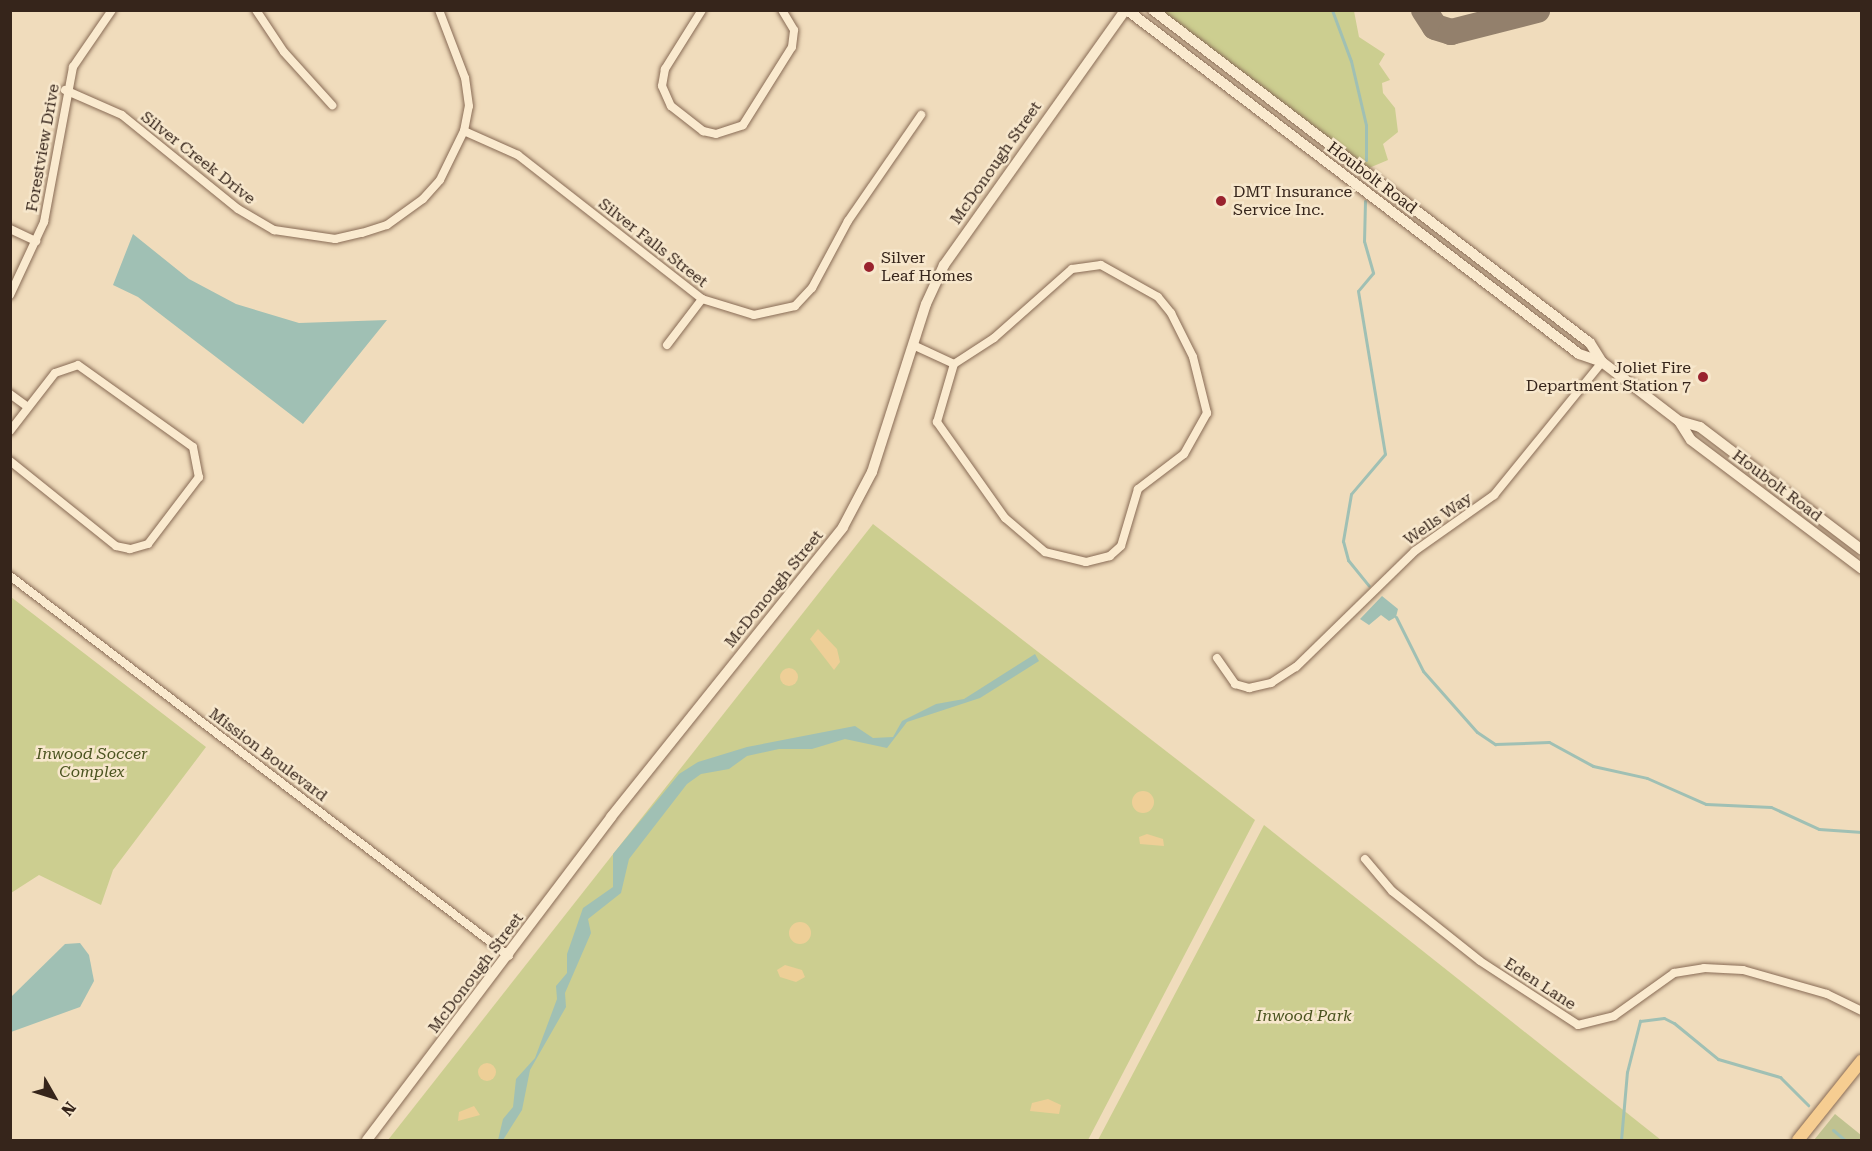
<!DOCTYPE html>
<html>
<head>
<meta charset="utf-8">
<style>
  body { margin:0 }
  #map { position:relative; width:1872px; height:1151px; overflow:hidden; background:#f0dcbc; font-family:"Roboto Serif",serif }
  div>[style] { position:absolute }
  .green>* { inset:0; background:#ccce90 }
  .sand>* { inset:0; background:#eecf97 }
  .round { border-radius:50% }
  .cemetery>* { inset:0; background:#c0c290 }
  .water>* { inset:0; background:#a0c0b4 }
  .stream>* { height:3px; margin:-1.5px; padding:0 1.5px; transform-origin:1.5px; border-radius:1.5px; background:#a0c0b4 }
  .taxiway>* { height:26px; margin:-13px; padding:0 13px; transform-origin:13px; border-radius:13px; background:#93806c }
  .roads { filter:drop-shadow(0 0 2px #886b55) drop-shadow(0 0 2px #886b55) }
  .street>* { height:8px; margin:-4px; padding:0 4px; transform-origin:4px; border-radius:4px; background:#faeacf }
  .secondary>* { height:10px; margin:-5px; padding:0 5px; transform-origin:5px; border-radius:5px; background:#faeacf }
  .primary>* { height:12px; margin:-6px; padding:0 6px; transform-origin:6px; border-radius:6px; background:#f6cd91 }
  .dots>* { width:16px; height:16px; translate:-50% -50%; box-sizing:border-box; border:3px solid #f7e7cc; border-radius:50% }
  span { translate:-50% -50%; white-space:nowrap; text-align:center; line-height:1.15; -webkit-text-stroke:5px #f7e7cc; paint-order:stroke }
  .street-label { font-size:16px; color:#36251b }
  .poi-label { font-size:16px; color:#36251b }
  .left { translate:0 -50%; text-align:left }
  .right { translate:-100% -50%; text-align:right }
  .park-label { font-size:16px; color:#4b5420; font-style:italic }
  .frame { position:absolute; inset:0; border:12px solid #36251b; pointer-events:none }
  .north { position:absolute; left:24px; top:1067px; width:60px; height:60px; -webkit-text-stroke:4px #f7e7cc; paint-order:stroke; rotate:129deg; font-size:16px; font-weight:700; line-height:24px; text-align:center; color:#36251b }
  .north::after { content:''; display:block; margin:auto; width:21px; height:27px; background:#36251b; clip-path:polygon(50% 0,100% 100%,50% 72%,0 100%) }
</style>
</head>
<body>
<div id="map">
  <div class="green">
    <i style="clip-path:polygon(1161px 11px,1354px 11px,1359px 37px,1385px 54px,1379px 64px,1390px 80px,1382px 83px,1383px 93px,1395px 108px,1398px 132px,1383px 144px,1388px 160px,1369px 168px)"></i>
    <i style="clip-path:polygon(873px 524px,1255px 820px,1088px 1140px,388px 1140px)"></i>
    <i style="clip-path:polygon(11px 597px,206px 747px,113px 870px,101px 905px,39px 875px,11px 893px)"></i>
    <i style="clip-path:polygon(1264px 825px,1661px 1140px,1098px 1140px)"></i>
  </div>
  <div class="sand">
    <i style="clip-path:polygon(818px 629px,837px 649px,840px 662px,834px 670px,810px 639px)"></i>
    <i class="round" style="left:780px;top:668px;width:18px;height:18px"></i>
    <i class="round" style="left:1132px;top:791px;width:22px;height:22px"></i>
    <i style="clip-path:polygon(1147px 834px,1163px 839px,1164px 846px,1140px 844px,1139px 837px)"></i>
    <i class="round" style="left:789px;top:922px;width:22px;height:22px"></i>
    <i style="clip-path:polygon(785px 965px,802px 970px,805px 977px,796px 982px,780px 977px,777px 970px)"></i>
    <i class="round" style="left:478px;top:1063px;width:18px;height:18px"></i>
    <i style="clip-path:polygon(1048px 1099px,1061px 1105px,1059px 1114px,1030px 1111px,1032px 1103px)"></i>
    <i style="clip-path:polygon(474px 1106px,480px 1115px,458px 1121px,459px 1112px)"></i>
  </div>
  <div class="cemetery">
    <i style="clip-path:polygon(1835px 1114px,1861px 1135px,1861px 1140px,1814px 1140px)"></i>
  </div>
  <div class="water">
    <i style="clip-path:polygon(133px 234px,189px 279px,236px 304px,299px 323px,387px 320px,303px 424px,138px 297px,113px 285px)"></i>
    <i style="clip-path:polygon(1382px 596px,1398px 609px,1396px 617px,1389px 621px,1381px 615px,1369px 625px,1360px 619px)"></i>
    <i style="clip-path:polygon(1035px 654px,1039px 661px,980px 698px,907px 722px,887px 748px,845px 739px,812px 749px,779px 749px,747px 756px,729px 769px,701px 774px,687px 784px,629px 859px,621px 893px,588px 919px,591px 933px,565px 993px,566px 1007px,530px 1070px,522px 1110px,503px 1140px,498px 1140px,503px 1119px,513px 1107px,516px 1079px,535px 1058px,557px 999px,556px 986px,567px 973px,567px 954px,583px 908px,613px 887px,613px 854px,679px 774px,698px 762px,747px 747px,855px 726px,873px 738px,893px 737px,902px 721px,936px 704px,964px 699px)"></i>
    <i style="clip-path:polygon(80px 943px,89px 955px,94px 981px,80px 1007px,11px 1032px,11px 997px,65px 944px)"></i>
  </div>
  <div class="stream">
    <i style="left:1332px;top:10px;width:54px;rotate:69.6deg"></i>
    <i style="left:1351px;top:61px;width:66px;rotate:76.8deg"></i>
    <i style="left:1366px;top:125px;width:35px;rotate:90deg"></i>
    <i style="left:1365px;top:201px;width:40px;rotate:91.4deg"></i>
    <i style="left:1364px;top:241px;width:33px;rotate:74deg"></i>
    <i style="left:1373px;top:273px;width:23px;rotate:130deg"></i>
    <i style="left:1358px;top:291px;width:165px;rotate:80.6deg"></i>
    <i style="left:1385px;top:454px;width:52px;rotate:130.4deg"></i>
    <i style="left:1351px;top:494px;width:48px;rotate:99.7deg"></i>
    <i style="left:1343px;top:541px;width:20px;rotate:75deg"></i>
    <i style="left:1348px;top:560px;width:33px;rotate:51deg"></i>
    <i style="left:1396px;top:617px;width:60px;rotate:63.4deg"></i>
    <i style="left:1423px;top:671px;width:81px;rotate:48.5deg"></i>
    <i style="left:1477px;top:732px;width:22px;rotate:34deg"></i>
    <i style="left:1495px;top:744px;width:54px;rotate:-2.1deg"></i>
    <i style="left:1549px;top:742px;width:50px;rotate:28.6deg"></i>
    <i style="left:1593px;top:766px;width:55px;rotate:12.5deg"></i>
    <i style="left:1647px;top:778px;width:64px;rotate:23.8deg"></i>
    <i style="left:1706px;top:804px;width:65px;rotate:2.6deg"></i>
    <i style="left:1771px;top:807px;width:53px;rotate:24.6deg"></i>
    <i style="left:1819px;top:829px;width:43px;rotate:4deg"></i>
    <i style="left:1833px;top:1130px;width:16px;rotate:40deg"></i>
    <i style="left:1621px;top:1140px;width:68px;rotate:-85deg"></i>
    <i style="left:1627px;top:1072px;width:53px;rotate:-75.7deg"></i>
    <i style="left:1640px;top:1021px;width:24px;rotate:-7deg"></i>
    <i style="left:1664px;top:1018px;width:11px;rotate:27deg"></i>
    <i style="left:1674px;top:1023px;width:57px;rotate:39.3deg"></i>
    <i style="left:1718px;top:1059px;width:65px;rotate:16.2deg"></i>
    <i style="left:1780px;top:1077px;width:40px;rotate:45deg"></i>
  </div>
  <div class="taxiway">
    <i style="left:1424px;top:10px;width:20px;rotate:57deg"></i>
    <i style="left:1435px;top:27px;width:17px;rotate:17deg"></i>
    <i style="left:1451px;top:32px;width:89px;rotate:-14.3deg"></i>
  </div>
  <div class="roads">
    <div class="street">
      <i style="left:256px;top:10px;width:50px;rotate:56.3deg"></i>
      <i style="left:284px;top:52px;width:72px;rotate:47.8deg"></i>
      <i style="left:702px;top:10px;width:70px;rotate:122.1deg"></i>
      <i style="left:665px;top:69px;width:17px;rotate:100deg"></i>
      <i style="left:662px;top:86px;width:22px;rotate:66deg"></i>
      <i style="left:671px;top:106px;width:41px;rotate:38deg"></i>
      <i style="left:703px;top:131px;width:13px;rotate:13deg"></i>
      <i style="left:716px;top:134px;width:28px;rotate:-18deg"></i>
      <i style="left:743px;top:125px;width:92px;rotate:-57.9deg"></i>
      <i style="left:792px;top:47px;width:17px;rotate:-83deg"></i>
      <i style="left:794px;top:30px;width:23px;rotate:-121deg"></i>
      <i style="left:65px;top:90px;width:62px;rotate:23.7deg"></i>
      <i style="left:122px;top:115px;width:149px;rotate:39deg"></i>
      <i style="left:238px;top:209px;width:42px;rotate:30.3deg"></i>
      <i style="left:274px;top:230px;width:62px;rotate:8.4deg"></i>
      <i style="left:335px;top:239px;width:28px;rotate:-13deg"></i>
      <i style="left:362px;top:233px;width:26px;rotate:-18deg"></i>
      <i style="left:387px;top:225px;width:44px;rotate:-35.8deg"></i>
      <i style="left:423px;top:199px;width:25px;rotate:-48deg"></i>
      <i style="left:440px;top:180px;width:55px;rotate:-63.9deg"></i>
      <i style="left:464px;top:131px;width:25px;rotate:-79deg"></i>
      <i style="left:469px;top:106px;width:28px;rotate:-98deg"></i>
      <i style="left:465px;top:78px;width:73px;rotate:-110.9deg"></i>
      <i style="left:464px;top:131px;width:59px;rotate:24deg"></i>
      <i style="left:518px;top:155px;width:234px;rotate:38deg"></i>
      <i style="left:702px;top:299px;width:54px;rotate:17.1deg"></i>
      <i style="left:754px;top:315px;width:42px;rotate:-12.4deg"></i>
      <i style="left:795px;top:306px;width:25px;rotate:-47deg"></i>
      <i style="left:812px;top:288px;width:76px;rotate:-61.8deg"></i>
      <i style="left:848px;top:221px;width:129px;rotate:-55.4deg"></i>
      <i style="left:10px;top:229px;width:29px;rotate:25deg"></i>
      <i style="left:1101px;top:265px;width:65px;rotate:29.3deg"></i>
      <i style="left:1158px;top:297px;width:21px;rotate:51deg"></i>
      <i style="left:1171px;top:313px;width:49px;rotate:63.4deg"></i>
      <i style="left:1193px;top:357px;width:58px;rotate:76deg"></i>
      <i style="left:1207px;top:413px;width:47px;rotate:119.3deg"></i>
      <i style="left:1184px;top:454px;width:58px;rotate:142.7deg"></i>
      <i style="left:1138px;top:489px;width:59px;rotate:106.6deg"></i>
      <i style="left:1121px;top:546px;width:15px;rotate:138deg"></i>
      <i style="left:1110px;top:556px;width:25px;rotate:166deg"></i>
      <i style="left:1086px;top:562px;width:42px;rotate:-166.3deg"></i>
      <i style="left:1045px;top:552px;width:52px;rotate:-139.6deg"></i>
      <i style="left:1005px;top:518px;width:118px;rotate:-125.3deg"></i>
      <i style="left:937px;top:422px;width:60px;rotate:-73.7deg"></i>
      <i style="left:954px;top:364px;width:48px;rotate:-33deg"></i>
      <i style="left:994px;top:338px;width:104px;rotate:-41.5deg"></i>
      <i style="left:1072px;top:269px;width:29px;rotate:-8deg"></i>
      <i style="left:10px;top:295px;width:81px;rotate:-65deg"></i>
      <i style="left:44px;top:222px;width:158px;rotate:-79.4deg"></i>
      <i style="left:73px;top:67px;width:69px;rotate:-55.6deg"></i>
      <i style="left:667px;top:345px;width:58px;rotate:-52.7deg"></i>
      <i style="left:913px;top:345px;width:45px;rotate:24.9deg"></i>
      <i style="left:10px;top:394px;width:22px;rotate:36deg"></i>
      <i style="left:10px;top:431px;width:73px;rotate:-52.2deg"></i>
      <i style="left:55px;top:373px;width:24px;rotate:-19deg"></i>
      <i style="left:78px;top:365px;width:141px;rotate:35.5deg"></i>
      <i style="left:193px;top:447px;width:31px;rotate:79deg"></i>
      <i style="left:199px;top:477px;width:84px;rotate:127.3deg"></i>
      <i style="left:148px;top:544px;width:19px;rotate:164deg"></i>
      <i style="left:130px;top:549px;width:14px;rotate:-168deg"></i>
      <i style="left:116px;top:546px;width:136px;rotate:-141.3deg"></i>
      <i style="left:10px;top:576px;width:627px;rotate:37.29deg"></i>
      <i style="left:1217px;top:658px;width:32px;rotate:55deg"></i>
      <i style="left:1235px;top:684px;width:15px;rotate:16deg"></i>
      <i style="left:1249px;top:688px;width:23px;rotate:-13deg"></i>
      <i style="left:1271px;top:683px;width:30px;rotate:-33deg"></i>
      <i style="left:1296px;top:667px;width:166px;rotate:-44.3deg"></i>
      <i style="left:1415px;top:551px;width:97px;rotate:-35.3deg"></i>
      <i style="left:1494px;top:495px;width:171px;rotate:-50.9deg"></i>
      <i style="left:1365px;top:859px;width:42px;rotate:49.8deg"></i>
      <i style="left:1392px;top:891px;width:112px;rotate:38.5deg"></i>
      <i style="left:1480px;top:961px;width:117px;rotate:33.1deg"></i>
      <i style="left:1578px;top:1025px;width:37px;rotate:-14deg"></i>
      <i style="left:1614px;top:1016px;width:74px;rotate:-35.6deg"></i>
      <i style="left:1674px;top:973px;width:30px;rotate:-9deg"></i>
      <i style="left:1704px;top:968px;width:39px;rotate:3deg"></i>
      <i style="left:1743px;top:970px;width:87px;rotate:15.9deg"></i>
      <i style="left:1827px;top:994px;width:39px;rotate:26deg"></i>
    </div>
    <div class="secondary">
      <i style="left:1127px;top:10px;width:568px;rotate:37.27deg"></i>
      <i style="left:1579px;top:354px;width:24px;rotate:19deg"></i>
      <i style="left:1602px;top:362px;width:97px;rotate:37.5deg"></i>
      <i style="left:1679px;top:421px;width:22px;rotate:58deg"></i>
      <i style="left:1691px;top:440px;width:214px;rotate:37deg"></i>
      <i style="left:1153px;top:10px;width:549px;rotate:37.31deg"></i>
      <i style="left:1590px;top:343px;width:22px;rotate:58deg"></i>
      <i style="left:1679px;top:421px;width:22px;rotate:16deg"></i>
      <i style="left:1700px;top:427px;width:203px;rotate:37.2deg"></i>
      <i style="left:367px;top:1140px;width:405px;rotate:-52.9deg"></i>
      <i style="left:611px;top:817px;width:371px;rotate:-51.3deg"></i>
      <i style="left:843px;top:527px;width:62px;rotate:-62.2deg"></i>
      <i style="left:872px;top:472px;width:176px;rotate:-72.2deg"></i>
      <i style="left:926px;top:304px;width:43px;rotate:-65.2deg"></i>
      <i style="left:944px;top:265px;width:313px;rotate:-54.6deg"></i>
    </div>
    <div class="primary">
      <i style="left:1798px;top:1140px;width:102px;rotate:-51.3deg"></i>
    </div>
  </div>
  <div class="dots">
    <i style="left:1221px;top:201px;background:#99222e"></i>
    <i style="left:869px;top:267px;background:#99222e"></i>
    <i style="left:1703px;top:377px;background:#99222e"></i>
  </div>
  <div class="street-label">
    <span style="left:43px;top:148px;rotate:-80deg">Forestview Drive</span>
    <span style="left:198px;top:158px;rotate:38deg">Silver Creek Drive</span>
    <span style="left:996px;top:163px;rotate:-55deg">McDonough Street</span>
    <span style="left:1372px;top:178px;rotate:37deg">Houbolt Road</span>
    <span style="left:653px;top:243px;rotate:38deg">Silver Falls Street</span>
    <span style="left:1777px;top:486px;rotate:37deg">Houbolt Road</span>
    <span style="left:1438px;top:519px;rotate:-35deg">Wells Way</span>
    <span style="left:774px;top:589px;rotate:-51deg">McDonough Street</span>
    <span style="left:268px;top:755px;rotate:37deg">Mission Boulevard</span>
    <span style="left:476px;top:973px;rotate:-53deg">McDonough Street</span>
    <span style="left:1540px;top:984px;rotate:33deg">Eden Lane</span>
  </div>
  <div class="poi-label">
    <span class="left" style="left:1233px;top:201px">DMT Insurance<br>Service Inc.</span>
    <span class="left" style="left:881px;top:267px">Silver<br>Leaf Homes</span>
    <span class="right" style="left:1691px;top:377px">Joliet Fire<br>Department Station 7</span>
  </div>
  <div class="park-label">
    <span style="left:92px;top:763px">Inwood Soccer<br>Complex</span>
    <span style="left:1304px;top:1016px">Inwood Park</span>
  </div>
  <div class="frame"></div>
  <div class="north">N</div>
</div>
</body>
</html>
